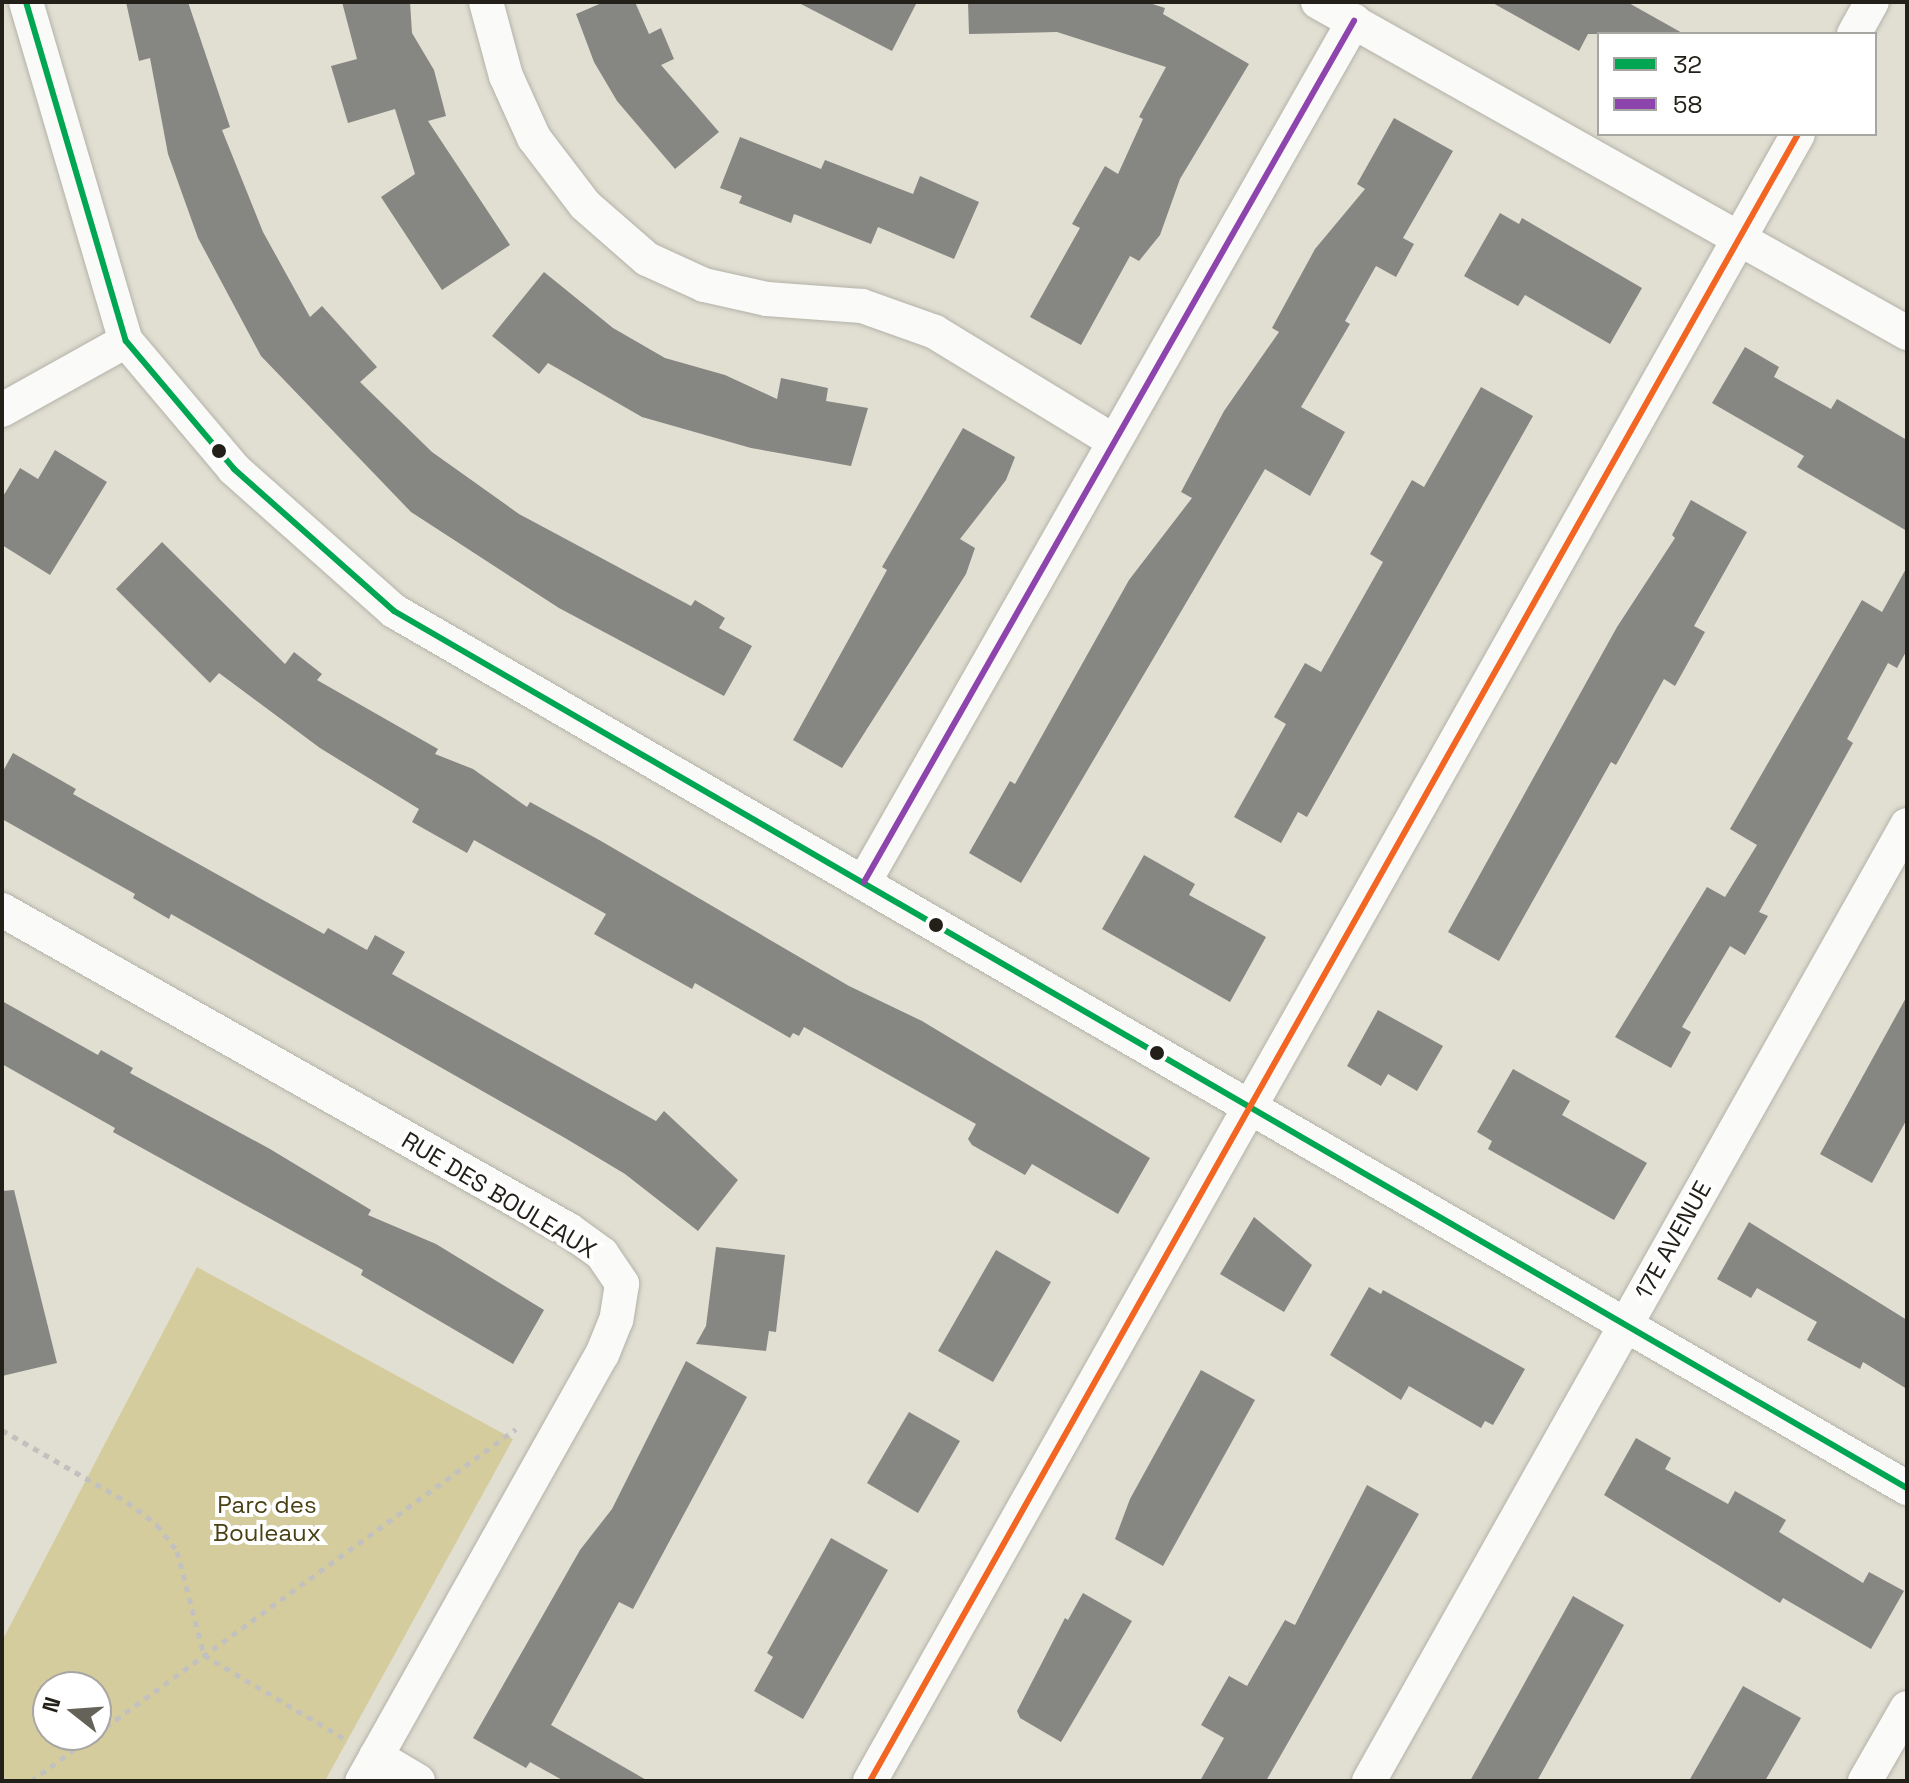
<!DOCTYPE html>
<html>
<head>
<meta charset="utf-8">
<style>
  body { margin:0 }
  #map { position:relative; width:1909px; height:1783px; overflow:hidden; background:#e1dfd2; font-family:"Space Grotesk",sans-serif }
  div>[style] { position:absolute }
  .green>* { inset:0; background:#d5cc9e }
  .building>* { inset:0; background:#868683 }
  .path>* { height:5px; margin-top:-2.5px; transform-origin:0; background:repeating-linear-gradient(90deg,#c3c1be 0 6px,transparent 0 12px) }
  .roads { filter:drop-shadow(0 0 2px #b4b2a9) drop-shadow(0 0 2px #b4b2a9) }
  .minor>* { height:34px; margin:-17px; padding:0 17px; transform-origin:17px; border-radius:17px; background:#fafaf8 }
  .bus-1>* { height:6px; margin:-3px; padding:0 3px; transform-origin:3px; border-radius:3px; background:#00a651 }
  .bus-2>* { height:6px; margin:-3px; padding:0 3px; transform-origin:3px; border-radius:3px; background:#8e44ad }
  .bus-3>* { height:6px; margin:-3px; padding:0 3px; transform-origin:3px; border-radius:3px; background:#f26522 }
  .dots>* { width:22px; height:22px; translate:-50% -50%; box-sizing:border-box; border:4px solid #fff; border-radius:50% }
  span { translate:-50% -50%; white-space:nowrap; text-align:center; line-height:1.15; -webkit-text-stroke:8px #fff; paint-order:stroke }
  .street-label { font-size:24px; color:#222018 }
  .park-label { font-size:24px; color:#494114 }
  .frame { position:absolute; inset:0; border:4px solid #222018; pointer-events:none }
  .legend { position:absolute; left:1597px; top:32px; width:280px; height:104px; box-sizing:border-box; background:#fff; border:2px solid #a7a6a3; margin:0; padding:10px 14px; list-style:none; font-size:24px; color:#222018 }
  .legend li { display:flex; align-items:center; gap:16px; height:40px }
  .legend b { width:40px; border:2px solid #a7a6a3 }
  .north { position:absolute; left:32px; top:1671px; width:80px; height:80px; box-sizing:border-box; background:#fff; border:2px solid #a7a6a3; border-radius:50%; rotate:287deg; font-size:22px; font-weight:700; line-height:32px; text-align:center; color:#222018 }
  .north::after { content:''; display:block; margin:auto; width:28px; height:36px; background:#656359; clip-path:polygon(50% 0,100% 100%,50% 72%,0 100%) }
</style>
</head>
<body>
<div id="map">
  <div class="green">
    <i style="clip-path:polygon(evenodd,197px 1267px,513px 1439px,325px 1781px,2px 1781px,2px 1641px,197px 1267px,48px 1687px,96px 1687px,96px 1735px,48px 1735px,48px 1687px)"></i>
  </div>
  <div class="building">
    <i style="clip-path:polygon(126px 2px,188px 2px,230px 127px,222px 130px,263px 232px,310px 317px,322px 306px,377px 367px,360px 382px,432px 452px,519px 514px,691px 606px,695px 600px,725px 618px,719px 628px,752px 646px,724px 696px,559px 608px,411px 512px,261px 356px,198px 238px,168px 154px,150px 58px,139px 61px)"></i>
    <i style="clip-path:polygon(342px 2px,410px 2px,412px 33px,434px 70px,446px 116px,428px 121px,510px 245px,442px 290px,381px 197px,415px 174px,395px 109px,348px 123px,331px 66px,357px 59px)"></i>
    <i style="clip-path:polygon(604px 2px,635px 2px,649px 34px,661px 28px,674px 59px,661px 65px,719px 132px,675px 169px,617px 101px,594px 62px,576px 14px)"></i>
    <i style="clip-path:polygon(797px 2px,917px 2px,892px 51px)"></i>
    <i style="clip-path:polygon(968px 2px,1146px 2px,1165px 8px,1163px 14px,1249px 64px,1180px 179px,1160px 235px,1139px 261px,1130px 256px,1081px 345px,1030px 317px,1080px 228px,1072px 224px,1105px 166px,1118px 174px,1143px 119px,1139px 117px,1166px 67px,1057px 32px,969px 34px)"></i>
    <i style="clip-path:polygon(1491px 2px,1627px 2px,1684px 34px,1588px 34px,1579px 51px)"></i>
    <i style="clip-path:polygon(1394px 118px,1453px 151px,1403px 238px,1414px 244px,1396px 277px,1376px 266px,1345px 321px,1350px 324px,1301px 407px,1345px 432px,1310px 496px,1265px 469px,1021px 883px,969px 853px,1010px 781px,1015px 784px,1129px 580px,1192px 498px,1181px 492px,1224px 411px,1279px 332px,1272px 328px,1315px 249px,1365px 189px,1357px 184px)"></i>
    <i style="clip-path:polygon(740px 137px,821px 169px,825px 160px,913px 194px,920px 176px,979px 202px,954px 259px,878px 227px,871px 244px,794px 214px,791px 223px,739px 203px,742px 196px,720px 188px)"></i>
    <i style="clip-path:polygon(1500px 213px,1519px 224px,1522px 218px,1642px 288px,1610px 344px,1525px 295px,1518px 306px,1464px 276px)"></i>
    <i style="clip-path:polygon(544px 272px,613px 328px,665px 358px,725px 375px,777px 399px,781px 378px,828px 388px,826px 401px,868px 408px,851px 466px,751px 448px,642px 417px,548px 363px,539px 374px,492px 336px)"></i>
    <i style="clip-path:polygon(1745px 347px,1779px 367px,1774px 377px,1831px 409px,1837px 399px,1907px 440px,1907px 531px,1797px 467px,1804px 456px,1712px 403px)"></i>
    <i style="clip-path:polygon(1481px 387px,1533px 416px,1307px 817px,1298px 812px,1281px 843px,1234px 817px,1286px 724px,1274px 717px,1305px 663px,1321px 672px,1383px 562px,1370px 554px,1412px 480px,1424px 487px)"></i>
    <i style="clip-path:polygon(963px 428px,1015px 457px,1006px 480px,960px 539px,975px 548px,966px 574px,842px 768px,793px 740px,887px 570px,882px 567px)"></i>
    <i style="clip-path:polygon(55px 450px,107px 482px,50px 575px,2px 545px,2px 498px,20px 468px,38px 479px)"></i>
    <i style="clip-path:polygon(1691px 500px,1747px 532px,1694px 626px,1705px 632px,1675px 686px,1664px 679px,1616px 765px,1611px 762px,1499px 961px,1448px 932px,1617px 627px,1675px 538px,1672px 535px)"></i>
    <i style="clip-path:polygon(162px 542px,285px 664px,294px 652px,322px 674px,317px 680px,438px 749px,435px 754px,473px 769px,527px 807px,530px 802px,601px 841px,849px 986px,922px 1021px,1150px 1158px,1118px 1214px,1032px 1164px,1025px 1175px,972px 1145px,968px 1139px,976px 1124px,804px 1027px,799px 1036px,793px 1033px,790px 1038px,695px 983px,692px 989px,594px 934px,606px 914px,474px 840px,467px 853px,412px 822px,419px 809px,320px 748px,219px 673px,210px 683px,116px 589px)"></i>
    <i style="clip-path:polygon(1907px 567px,1907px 650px,1897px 668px,1888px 663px,1847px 739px,1853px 743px,1759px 912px,1768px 916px,1745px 955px,1730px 946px,1682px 1027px,1691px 1032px,1671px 1068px,1615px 1037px,1707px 887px,1725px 897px,1757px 845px,1730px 829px,1862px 600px,1882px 612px)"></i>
    <i style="clip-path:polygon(13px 753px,76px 789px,73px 794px,324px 934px,328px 928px,367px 950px,375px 935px,405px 952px,392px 974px,656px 1121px,664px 1111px,738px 1180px,698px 1231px,625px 1174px,565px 1138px,171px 914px,169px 919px,133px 898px,135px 894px,2px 819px,2px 773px)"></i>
    <i style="clip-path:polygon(1144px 855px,1195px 884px,1189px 895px,1266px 937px,1230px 1002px,1102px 929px)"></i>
    <i style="clip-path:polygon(1907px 996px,1907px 1119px,1872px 1183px,1820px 1154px)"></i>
    <i style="clip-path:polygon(2px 1001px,98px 1055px,101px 1050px,133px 1068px,130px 1073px,270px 1149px,371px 1210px,368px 1215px,436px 1244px,544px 1310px,513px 1364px,361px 1275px,363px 1270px,113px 1132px,115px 1128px,2px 1064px)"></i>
    <i style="clip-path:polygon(1378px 1010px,1443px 1046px,1417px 1091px,1388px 1074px,1381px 1086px,1347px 1066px)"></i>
    <i style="clip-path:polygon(1513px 1069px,1570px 1101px,1562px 1115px,1647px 1163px,1614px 1220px,1488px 1149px,1492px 1141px,1477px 1132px)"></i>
    <i style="clip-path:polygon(14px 1190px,57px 1363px,2px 1376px,2px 1191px)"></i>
    <i style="clip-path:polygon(1254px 1217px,1312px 1265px,1284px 1312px,1220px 1274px)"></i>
    <i style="clip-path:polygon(1749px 1222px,1907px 1320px,1907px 1389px,1863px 1362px,1860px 1369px,1807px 1340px,1817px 1322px,1757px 1288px,1751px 1298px,1717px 1279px)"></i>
    <i style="clip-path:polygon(716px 1247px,785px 1255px,776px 1332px,769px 1331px,766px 1351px,696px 1344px,706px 1326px)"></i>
    <i style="clip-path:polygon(996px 1250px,1051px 1282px,993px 1382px,938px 1351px)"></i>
    <i style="clip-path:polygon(1369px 1287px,1381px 1294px,1383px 1290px,1525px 1369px,1493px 1425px,1485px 1421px,1481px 1428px,1409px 1386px,1401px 1400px,1330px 1355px)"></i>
    <i style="clip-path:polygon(686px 1361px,747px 1397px,633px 1609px,619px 1602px,551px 1725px,648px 1781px,564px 1781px,530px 1762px,526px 1768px,473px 1738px,580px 1550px,612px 1509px)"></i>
    <i style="clip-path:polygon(1201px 1370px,1255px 1400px,1163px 1566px,1115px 1539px,1130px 1499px)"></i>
    <i style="clip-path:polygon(909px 1412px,960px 1441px,918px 1513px,867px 1483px)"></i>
    <i style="clip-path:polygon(1636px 1438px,1671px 1458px,1665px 1469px,1728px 1504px,1735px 1491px,1786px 1520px,1779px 1532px,1863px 1583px,1869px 1572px,1904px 1591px,1871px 1649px,1783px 1598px,1780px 1603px,1604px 1495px)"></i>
    <i style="clip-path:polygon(1367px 1485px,1419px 1514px,1266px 1781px,1200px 1781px,1224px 1738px,1201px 1725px,1229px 1676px,1247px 1686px,1285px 1620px,1295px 1625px)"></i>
    <i style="clip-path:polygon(831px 1538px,888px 1570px,803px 1719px,754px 1691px,773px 1657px,767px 1653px)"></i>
    <i style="clip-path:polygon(1083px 1593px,1132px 1621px,1061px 1742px,1020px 1718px,1017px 1711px,1065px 1618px,1068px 1620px)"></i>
    <i style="clip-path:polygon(1573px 1596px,1624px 1625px,1537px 1781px,1470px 1781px)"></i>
    <i style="clip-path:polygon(1743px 1686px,1801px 1718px,1765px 1781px,1689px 1781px)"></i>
  </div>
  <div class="path">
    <i style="left:2px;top:1430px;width:144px;rotate:29.9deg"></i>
    <i style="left:127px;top:1502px;width:38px;rotate:37deg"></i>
    <i style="left:157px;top:1525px;width:33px;rotate:52deg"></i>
    <i style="left:177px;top:1551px;width:107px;rotate:75.4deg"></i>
    <i style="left:204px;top:1655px;width:164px;rotate:30.8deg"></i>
    <i style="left:96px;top:1734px;width:519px;rotate:-35.99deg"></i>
    <i style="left:31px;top:1781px;width:78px;rotate:-36.1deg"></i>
  </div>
  <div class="roads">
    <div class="minor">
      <i style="left:26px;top:2px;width:353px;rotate:73.6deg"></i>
      <i style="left:126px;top:341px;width:167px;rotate:49.8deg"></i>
      <i style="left:234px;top:469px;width:214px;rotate:41.6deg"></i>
      <i style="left:394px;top:611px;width:1749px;rotate:30.1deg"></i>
      <i style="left:486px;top:2px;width:77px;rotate:74.9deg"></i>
      <i style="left:506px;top:76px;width:68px;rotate:65.7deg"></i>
      <i style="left:534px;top:138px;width:84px;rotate:52.7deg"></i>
      <i style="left:585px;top:205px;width:82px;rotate:41.1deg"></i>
      <i style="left:647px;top:259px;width:63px;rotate:24.5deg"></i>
      <i style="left:704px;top:285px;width:65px;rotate:12.5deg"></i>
      <i style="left:767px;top:299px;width:95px;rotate:4.2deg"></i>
      <i style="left:862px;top:306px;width:77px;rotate:19.6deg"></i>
      <i style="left:935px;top:332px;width:207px;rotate:31.4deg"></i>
      <i style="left:1318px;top:2px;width:676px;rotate:29.33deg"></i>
      <i style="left:1854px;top:34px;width:37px;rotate:-61deg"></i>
      <i style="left:2px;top:410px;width:142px;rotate:-29.1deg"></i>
      <i style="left:864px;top:882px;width:991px;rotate:-60.36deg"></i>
      <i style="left:2px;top:910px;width:651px;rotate:29.44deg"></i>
      <i style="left:569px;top:1230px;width:41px;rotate:36deg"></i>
      <i style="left:602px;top:1254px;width:36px;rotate:56deg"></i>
      <i style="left:622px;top:1284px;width:36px;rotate:99deg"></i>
      <i style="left:616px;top:1320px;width:37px;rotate:112deg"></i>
      <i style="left:602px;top:1354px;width:490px;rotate:119.3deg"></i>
      <i style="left:376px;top:1756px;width:49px;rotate:30.8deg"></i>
      <i style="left:870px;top:1781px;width:1890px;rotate:-60.6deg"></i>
      <i style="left:1369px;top:1781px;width:1097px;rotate:-60.63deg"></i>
      <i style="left:1865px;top:1781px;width:84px;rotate:-60.1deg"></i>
    </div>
  </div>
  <div class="bus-1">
    <i style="left:26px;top:2px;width:353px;rotate:73.6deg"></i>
    <i style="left:126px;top:341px;width:167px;rotate:49.8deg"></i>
    <i style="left:234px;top:469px;width:214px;rotate:41.6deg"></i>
    <i style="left:394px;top:611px;width:1749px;rotate:30.1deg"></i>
  </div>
  <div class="bus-2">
    <i style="left:864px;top:882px;width:991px;rotate:-60.36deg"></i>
  </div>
  <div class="bus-3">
    <i style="left:870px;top:1781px;width:1890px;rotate:-60.6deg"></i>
  </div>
  <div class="dots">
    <i style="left:219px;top:451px;background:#222018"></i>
    <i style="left:936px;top:925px;background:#222018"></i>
    <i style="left:1157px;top:1053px;background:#222018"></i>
  </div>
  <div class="street-label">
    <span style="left:499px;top:1195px;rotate:31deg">RUE DES BOULEAUX</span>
    <span style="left:1673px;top:1240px;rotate:-61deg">17E AVENUE</span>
  </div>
  <div class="park-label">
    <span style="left:267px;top:1519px">Parc des<br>Bouleaux</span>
  </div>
  <div class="frame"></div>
  <ul class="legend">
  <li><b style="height:10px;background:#00a651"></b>32</li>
  <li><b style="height:10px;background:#8e44ad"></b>58</li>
  </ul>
  <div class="north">N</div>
</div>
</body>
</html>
